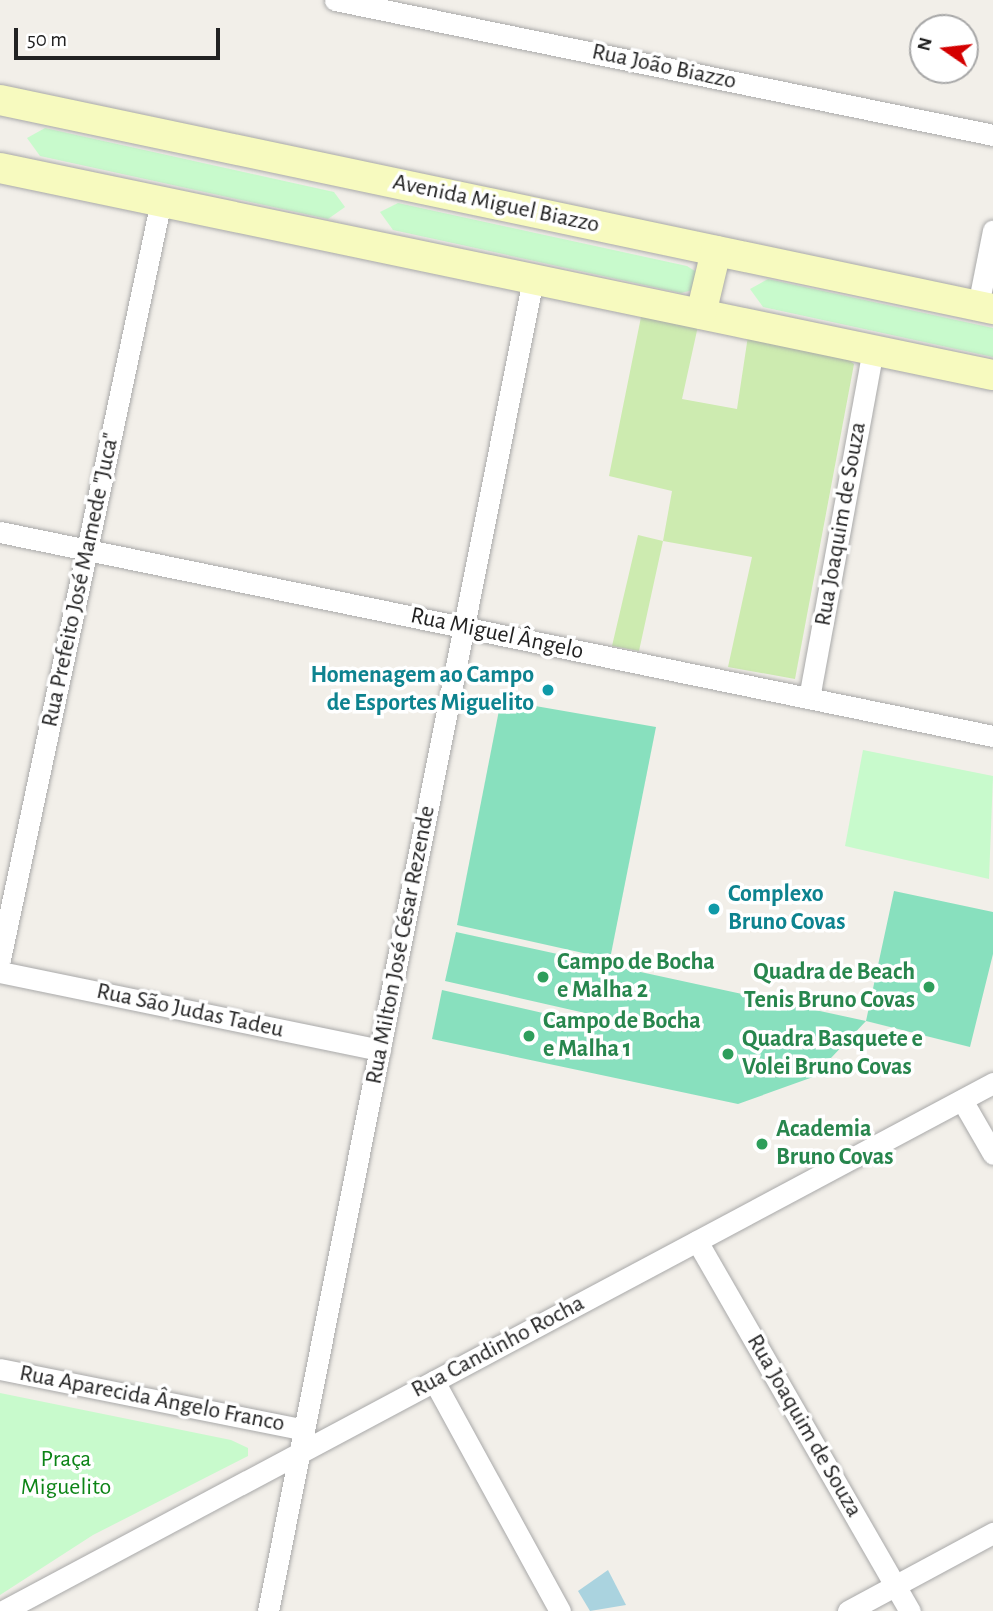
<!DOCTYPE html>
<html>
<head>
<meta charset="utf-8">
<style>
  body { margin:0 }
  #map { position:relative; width:993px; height:1611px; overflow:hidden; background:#f2efe9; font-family:"Alegreya Sans",sans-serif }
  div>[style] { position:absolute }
  .grass>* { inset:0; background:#cdebb0 }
  .park>* { inset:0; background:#c8facc }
  .pitch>* { inset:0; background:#88e0be }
  .water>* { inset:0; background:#aad3df }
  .roads { filter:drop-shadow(0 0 2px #a9a9a9) drop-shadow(0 0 2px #a9a9a9) }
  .street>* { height:21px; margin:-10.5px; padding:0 10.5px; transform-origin:10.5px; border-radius:10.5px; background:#fff }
  .secondary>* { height:30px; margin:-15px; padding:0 15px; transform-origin:15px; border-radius:15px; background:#f7fabf }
  .dots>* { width:19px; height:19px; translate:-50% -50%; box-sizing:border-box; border:4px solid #fff; border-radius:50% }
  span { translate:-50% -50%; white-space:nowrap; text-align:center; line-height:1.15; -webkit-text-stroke:7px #fff; paint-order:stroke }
  .street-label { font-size:24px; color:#222 }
  .culture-label { font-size:24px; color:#0d838f; font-weight:700 }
  .right { translate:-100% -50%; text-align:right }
  .left { translate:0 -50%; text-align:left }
  .leisure-label { font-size:24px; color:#27864d; font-weight:700 }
  .park-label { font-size:24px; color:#0c8416 }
  .north { position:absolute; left:909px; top:14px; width:70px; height:70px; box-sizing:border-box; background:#fff; border:2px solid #a7a7a7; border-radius:50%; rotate:284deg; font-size:19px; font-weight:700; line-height:28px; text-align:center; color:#222 }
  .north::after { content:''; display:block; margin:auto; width:24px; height:32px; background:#d40000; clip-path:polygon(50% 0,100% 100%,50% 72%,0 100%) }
  .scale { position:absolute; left:14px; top:28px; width:206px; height:32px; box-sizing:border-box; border:4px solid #222; border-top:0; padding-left:9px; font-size:21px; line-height:24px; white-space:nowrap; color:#222; -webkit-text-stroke:5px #fff; paint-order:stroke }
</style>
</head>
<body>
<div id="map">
  <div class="grass">
    <i style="clip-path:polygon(641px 317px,698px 326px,682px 399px,737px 409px,748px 336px,842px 355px,854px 364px,795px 679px,728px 667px,752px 557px,663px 541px,639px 651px,612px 646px,638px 535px,663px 541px,672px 491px,609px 476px)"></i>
  </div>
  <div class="park">
    <i style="clip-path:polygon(45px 128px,334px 192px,345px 207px,328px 219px,40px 156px,27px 138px)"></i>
    <i style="clip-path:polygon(398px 203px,687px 266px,698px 273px,693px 290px,681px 293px,393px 230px,380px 212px)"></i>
    <i style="clip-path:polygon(768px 279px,993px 328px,993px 357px,763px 307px,750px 289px)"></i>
    <i style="clip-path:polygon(863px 750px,993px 776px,989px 879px,845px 846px)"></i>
    <i style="clip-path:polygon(0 1393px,231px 1440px,248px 1448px,248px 1456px,93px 1535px,0 1595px)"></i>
  </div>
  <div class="pitch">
    <i style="clip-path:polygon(501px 700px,656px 727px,610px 959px,457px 925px)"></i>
    <i style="clip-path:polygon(894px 891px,993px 912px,993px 954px,970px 1047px,866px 1021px,813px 1077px,738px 1104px,432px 1039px,442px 990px,626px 1032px,629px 1023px,445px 981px,456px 932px,866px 1021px)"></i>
  </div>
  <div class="water">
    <i style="clip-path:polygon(608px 1570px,626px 1605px,590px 1611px,578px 1591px)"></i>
  </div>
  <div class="roads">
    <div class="street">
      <i style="left:335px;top:0;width:672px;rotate:11.59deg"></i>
      <i style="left:978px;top:306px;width:77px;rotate:-78.8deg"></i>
      <i style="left:0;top:532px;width:1014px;rotate:11.61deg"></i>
      <i style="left:809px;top:698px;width:354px;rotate:-79.6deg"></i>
      <i style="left:0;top:959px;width:775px;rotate:-78.01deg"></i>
      <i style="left:0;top:972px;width:388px;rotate:11.6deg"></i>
      <i style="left:962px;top:1100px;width:62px;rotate:60.1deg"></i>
      <i style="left:697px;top:1241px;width:427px;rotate:60.1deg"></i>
      <i style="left:0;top:1369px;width:310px;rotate:11.3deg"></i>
      <i style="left:434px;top:1381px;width:262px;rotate:61.3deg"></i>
      <i style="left:3px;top:1611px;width:1122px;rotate:-28.07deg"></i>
      <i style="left:268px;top:1611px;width:1358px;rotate:-78.75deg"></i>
      <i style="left:848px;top:1611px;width:165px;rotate:-28.3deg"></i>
    </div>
    <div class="secondary">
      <i style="left:0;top:100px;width:1015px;rotate:11.89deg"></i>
      <i style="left:0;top:168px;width:1014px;rotate:11.78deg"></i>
      <i style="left:701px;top:314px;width:65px;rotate:-76.6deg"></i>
    </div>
  </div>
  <div class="dots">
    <i style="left:548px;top:690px;background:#0f9aa8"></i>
    <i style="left:714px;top:909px;background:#0f9aa8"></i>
    <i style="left:543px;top:977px;background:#2e9e5b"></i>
    <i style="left:929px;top:987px;background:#2e9e5b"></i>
    <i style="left:529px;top:1036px;background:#2e9e5b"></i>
    <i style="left:728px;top:1054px;background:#2e9e5b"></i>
    <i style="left:762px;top:1144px;background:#2e9e5b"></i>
  </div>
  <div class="street-label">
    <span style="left:664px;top:67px;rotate:12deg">Rua João Biazzo</span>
    <span style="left:496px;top:204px;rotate:12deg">Avenida Miguel Biazzo</span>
    <span style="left:841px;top:524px;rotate:-80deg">Rua Joaquim de Souza</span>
    <span style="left:81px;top:580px;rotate:-78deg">Rua Prefeito José Mamede "Juca"</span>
    <span style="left:497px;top:634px;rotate:12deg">Rua Miguel Ângelo</span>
    <span style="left:401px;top:945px;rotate:-79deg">Rua Milton José César Rezende</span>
    <span style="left:190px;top:1011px;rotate:12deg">Rua São Judas Tadeu</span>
    <span style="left:498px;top:1347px;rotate:-28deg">Rua Candinho Rocha</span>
    <span style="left:152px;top:1399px;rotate:11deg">Rua Aparecida Ângelo Franco</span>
    <span style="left:804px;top:1426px;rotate:60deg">Rua Joaquim de Souza</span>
  </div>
  <div class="culture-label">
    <span class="right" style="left:534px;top:690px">Homenagem ao Campo<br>de Esportes Miguelito</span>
    <span class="left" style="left:728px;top:909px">Complexo<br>Bruno Covas</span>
  </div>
  <div class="leisure-label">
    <span class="left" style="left:557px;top:977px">Campo de Bocha<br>e Malha 2</span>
    <span class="right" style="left:915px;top:987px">Quadra de Beach<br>Tenis Bruno Covas</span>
    <span class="left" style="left:543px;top:1036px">Campo de Bocha<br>e Malha 1</span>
    <span class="left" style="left:742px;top:1054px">Quadra Basquete e<br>Volei Bruno Covas</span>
    <span class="left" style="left:776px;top:1144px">Academia<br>Bruno Covas</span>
  </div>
  <div class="park-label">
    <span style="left:66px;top:1474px">Praça<br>Miguelito</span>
  </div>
  <div class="north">N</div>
  <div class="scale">50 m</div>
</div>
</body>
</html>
